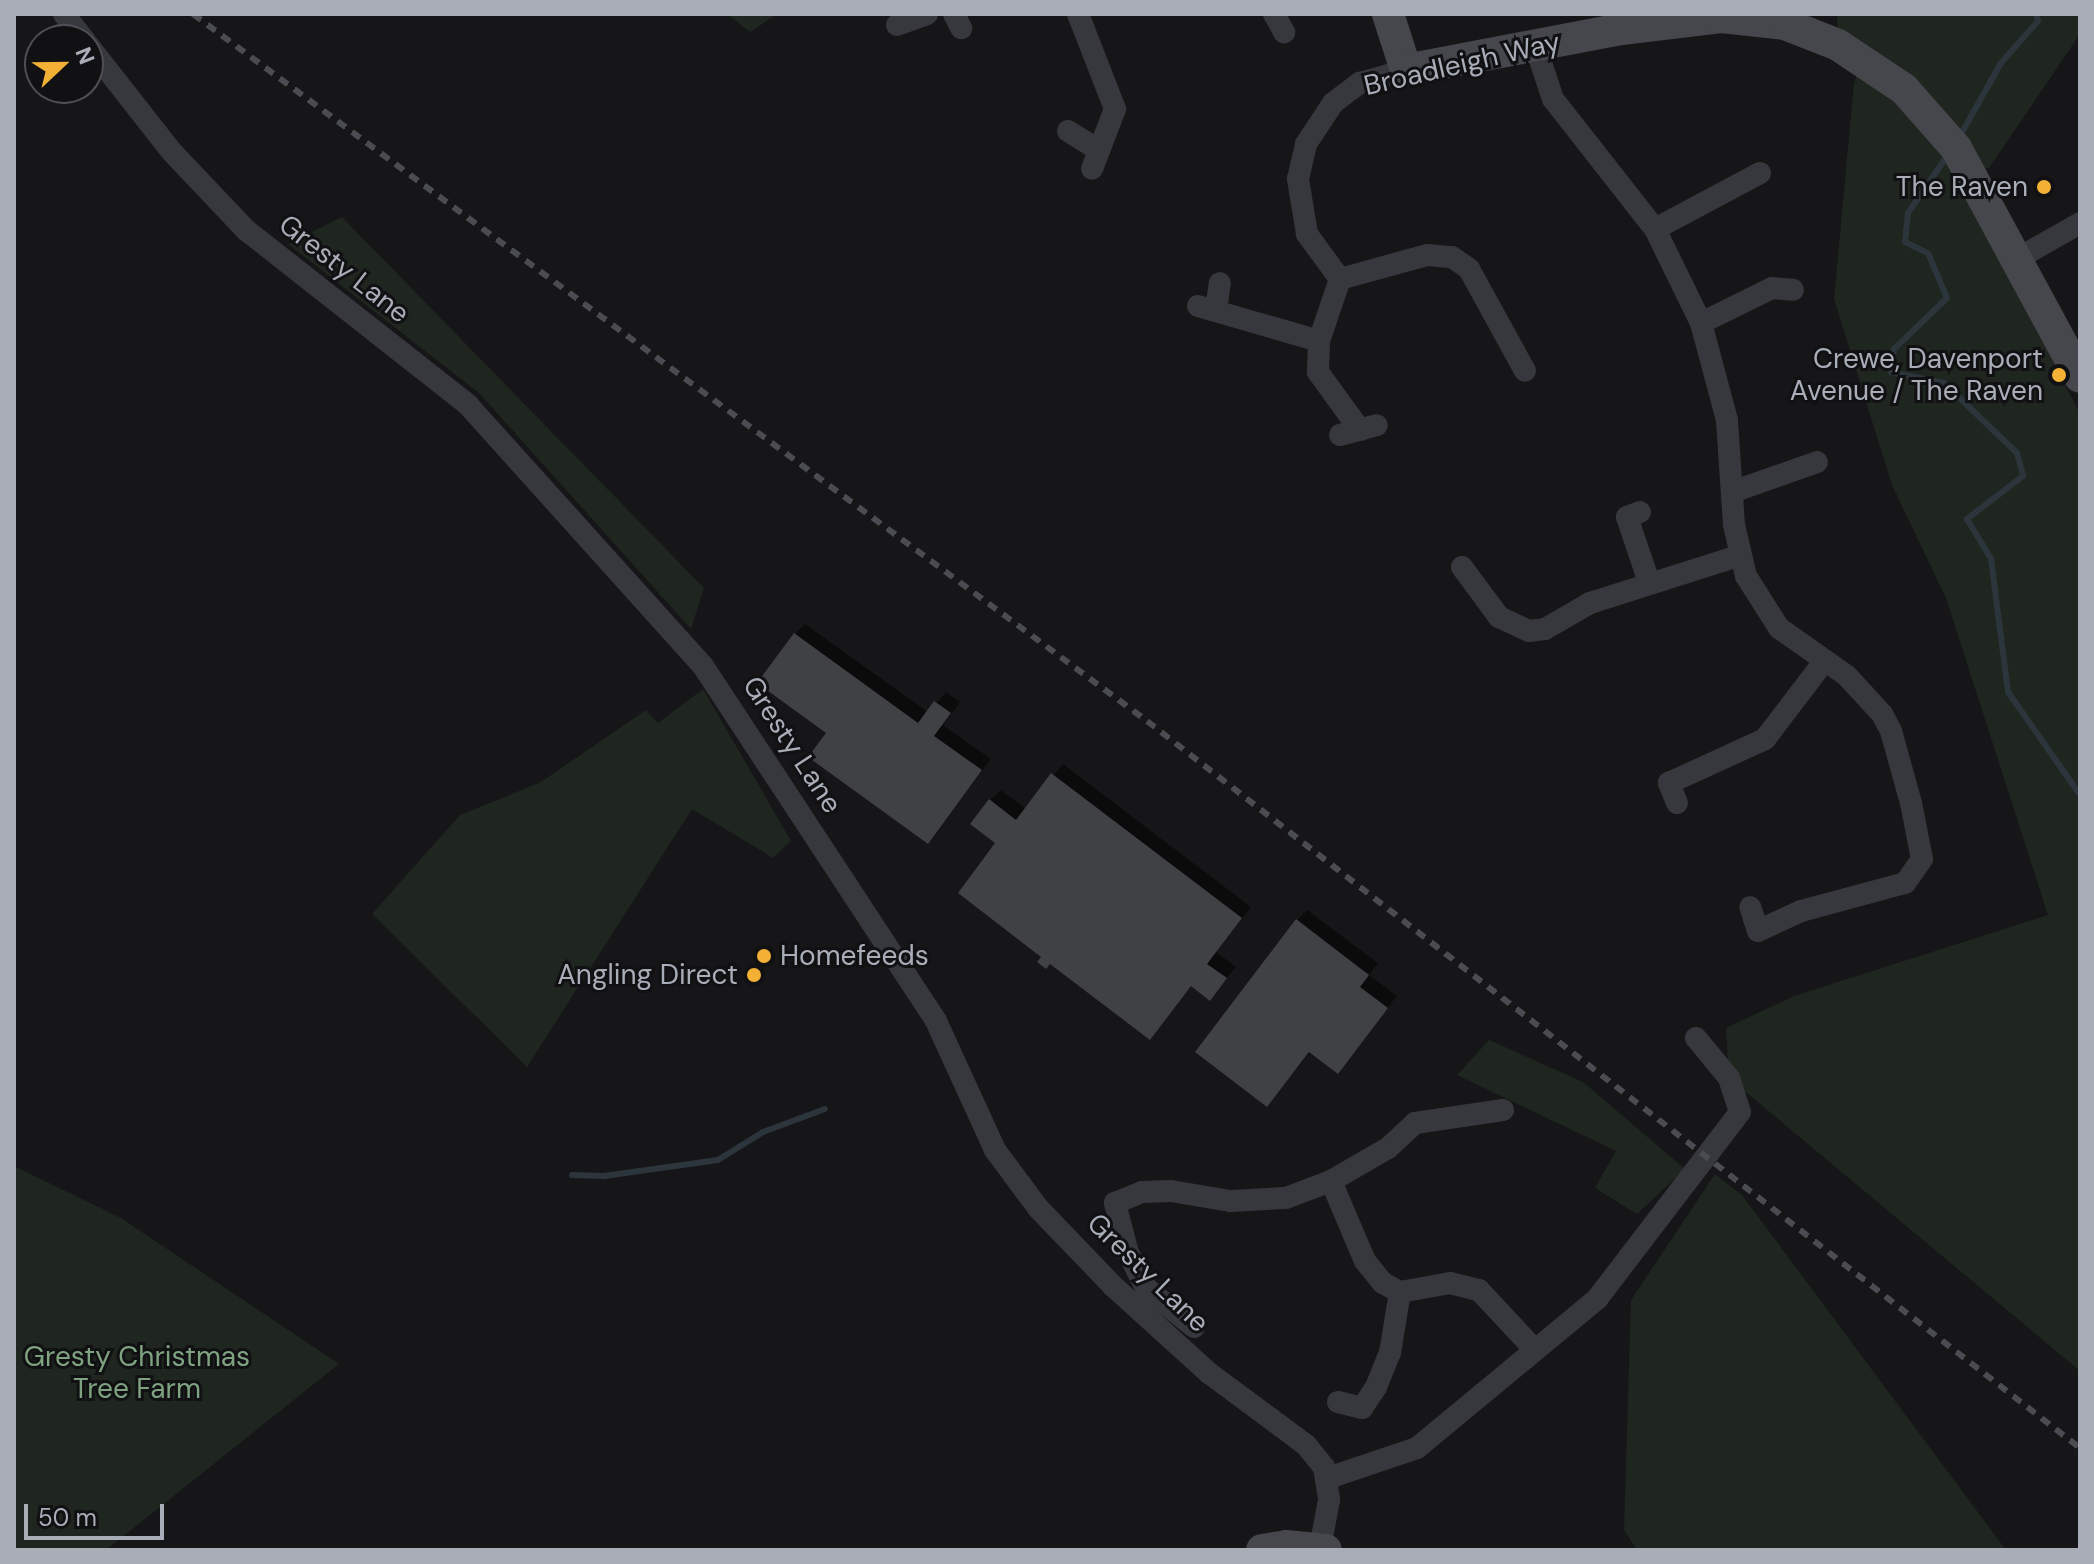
<!DOCTYPE html>
<html>
<head>
<meta charset="utf-8">
<style>
  body { margin:0 }
  #map { position:relative; width:2094px; height:1564px; overflow:hidden; background:#161618; font-family:"DM Sans",sans-serif }
  div>[style] { position:absolute }
  .green>* { inset:0; background:#1e261f }
  .shadow>* { inset:0; background:#0007 }
  .stream>* { height:6px; margin:-3px; padding:0 3px; transform-origin:3px; border-radius:3px; background:#2c353c }
  .building>* { inset:0; background:#404145 }
  .street>* { height:22px; margin:-11px; padding:0 11px; transform-origin:11px; border-radius:11px; background:#37383d }
  .secondary>* { height:32px; margin:-16px; padding:0 16px; transform-origin:16px; border-radius:16px; background:#45474d }
  .rail>* { height:6px; margin-top:-3px; transform-origin:0; background:repeating-linear-gradient(90deg,#4a4c52 0 10px,transparent 0 18px) }
  .dots>* { width:22px; height:22px; translate:-50% -50%; box-sizing:border-box; border:4px solid #111113; border-radius:50% }
  span { translate:-50% -50%; white-space:nowrap; text-align:center; line-height:1.15; -webkit-text-stroke:6px #111113; paint-order:stroke }
  .street-label { font-size:28px; color:#a8adb8 }
  .poi-label { font-size:28px; color:#a8adb8 }
  .right { translate:-100% -50%; text-align:right }
  .left { translate:0 -50%; text-align:left }
  .park-label { font-size:28px; color:#7fa381 }
  .frame { position:absolute; inset:0; border:16px solid #a8adb8; pointer-events:none }
  .north { position:absolute; left:24px; top:24px; width:80px; height:80px; box-sizing:border-box; background:#111113; border:2px solid #4d4f55; border-radius:50%; rotate:68deg; font-size:22px; font-weight:700; line-height:32px; text-align:center; color:#a8adb8 }
  .north::after { content:''; display:block; margin:auto; width:28px; height:36px; background:#f2b134; clip-path:polygon(50% 0,100% 100%,50% 72%,0 100%) }
  .scale { position:absolute; left:24px; top:1504px; width:140px; height:36px; box-sizing:border-box; border:4px solid #a8adb8; border-top:0; padding-left:10px; font-size:24px; line-height:28px; white-space:nowrap; color:#a8adb8; -webkit-text-stroke:6px #111113; paint-order:stroke }
</style>
</head>
<body>
<div id="map">
  <div class="green">
    <i style="clip-path:polygon(727px 14px,777px 14px,750px 32px)"></i>
    <i style="clip-path:polygon(1837px 14px,2080px 14px,2080px 34px,1989px 168px,1969px 170px,2051px 326px,2059px 375px,2080px 413px,2080px 1371px,1729px 1078px,1726px 1028px,1794px 996px,2048px 915px,1946px 598px,1892px 485px,1834px 299px,1854px 83px,1863px 59px,1838px 45px)"></i>
    <i style="clip-path:polygon(342px 217px,704px 588px,691px 629px,479px 393px,288px 244px)"></i>
    <i style="clip-path:polygon(703px 689px,791px 841px,773px 858px,692px 809px,527px 1067px,372px 914px,460px 815px,541px 782px,646px 710px,658px 723px)"></i>
    <i style="clip-path:polygon(1489px 1040px,1583px 1082px,1685px 1169px,1637px 1214px,1595px 1188px,1616px 1151px,1457px 1075px)"></i>
    <i style="clip-path:polygon(14px 1166px,121px 1218px,339px 1364px,106px 1550px,14px 1550px)"></i>
    <i style="clip-path:polygon(1715px 1174px,1742px 1195px,2006px 1550px,1637px 1550px,1624px 1530px,1631px 1300px)"></i>
  </div>
  <div class="shadow">
    <i style="clip-path:polygon(805px 624px,928px 712px,946px 692px,960px 702px,943px 725px,991px 759px,928px 842px,828px 732px,795px 634px)"></i>
    <i style="clip-path:polygon(1063px 764px,1251px 907px,1216px 952px,1236px 967px,1210px 998px,1192px 984px,1044px 956px,998px 843px,990px 800px,1001px 790px,1026px 809px)"></i>
    <i style="clip-path:polygon(1307px 910px,1378px 963px,1369px 975px,1397px 996px,1338px 1071px,1311px 1051px,1267px 1105px,1297px 920px)"></i>
  </div>
  <div class="stream">
    <i style="left:1960px;top:136px;width:84px;rotate:-60.7deg"></i>
    <i style="left:2001px;top:63px;width:56px;rotate:-48.6deg"></i>
    <i style="left:2038px;top:21px;width:7px;rotate:-106deg"></i>
    <i style="left:1947px;top:156px;width:69px;rotate:124.4deg"></i>
    <i style="left:1908px;top:213px;width:29px;rotate:96deg"></i>
    <i style="left:1905px;top:242px;width:25px;rotate:26deg"></i>
    <i style="left:1928px;top:253px;width:49px;rotate:67.1deg"></i>
    <i style="left:1947px;top:298px;width:74px;rotate:136.1deg"></i>
    <i style="left:1894px;top:349px;width:23px;rotate:97deg"></i>
    <i style="left:1891px;top:372px;width:54px;rotate:11.7deg"></i>
    <i style="left:1944px;top:383px;width:101px;rotate:43.8deg"></i>
    <i style="left:2017px;top:453px;width:24px;rotate:75deg"></i>
    <i style="left:2023px;top:476px;width:71px;rotate:142.5deg"></i>
    <i style="left:1967px;top:519px;width:47px;rotate:59deg"></i>
    <i style="left:1991px;top:559px;width:134px;rotate:82.7deg"></i>
    <i style="left:2008px;top:692px;width:126px;rotate:55deg"></i>
    <i style="left:572px;top:1175px;width:32px;rotate:2deg"></i>
    <i style="left:604px;top:1176px;width:115px;rotate:-8deg"></i>
    <i style="left:718px;top:1160px;width:53px;rotate:-31.9deg"></i>
    <i style="left:763px;top:1132px;width:66px;rotate:-20.4deg"></i>
  </div>
  <div class="building">
    <i style="clip-path:polygon(794px 633px,918px 723px,934px 701px,951px 713px,934px 736px,982px 770px,928px 844px,808px 757px,826px 733px,757px 683px)"></i>
    <i style="clip-path:polygon(1051px 773px,1242px 918px,1207px 964px,1227px 978px,1210px 1001px,1191px 986px,1150px 1040px,1050px 964px,1046px 969px,1037px 962px,1041px 957px,958px 893px,995px 843px,970px 824px,989px 799px,1016px 820px)"></i>
    <i style="clip-path:polygon(1296px 919px,1369px 975px,1360px 987px,1388px 1008px,1338px 1074px,1309px 1052px,1267px 1107px,1195px 1052px)"></i>
  </div>
  <div class="street">
    <i style="left:64px;top:14px;width:33px;rotate:52deg"></i>
    <i style="left:954px;top:14px;width:16px;rotate:63deg"></i>
    <i style="left:1078px;top:14px;width:102px;rotate:68.7deg"></i>
    <i style="left:1115px;top:109px;width:64px;rotate:111deg"></i>
    <i style="left:1274px;top:14px;width:21px;rotate:61deg"></i>
    <i style="left:897px;top:25px;width:32px;rotate:-20deg"></i>
    <i style="left:88px;top:45px;width:136px;rotate:51.9deg"></i>
    <i style="left:172px;top:152px;width:108px;rotate:46.5deg"></i>
    <i style="left:246px;top:230px;width:283px;rotate:38.2deg"></i>
    <i style="left:468px;top:405px;width:351px;rotate:48deg"></i>
    <i style="left:703px;top:666px;width:425px;rotate:56.7deg"></i>
    <i style="left:936px;top:1021px;width:142px;rotate:65.4deg"></i>
    <i style="left:995px;top:1150px;width:72px;rotate:53.4deg"></i>
    <i style="left:1038px;top:1208px;width:108px;rotate:46.1deg"></i>
    <i style="left:1113px;top:1286px;width:130px;rotate:42.2deg"></i>
    <i style="left:1209px;top:1373px;width:121px;rotate:36.6deg"></i>
    <i style="left:1306px;top:1445px;width:28px;rotate:51deg"></i>
    <i style="left:1324px;top:1467px;width:33px;rotate:81deg"></i>
    <i style="left:1329px;top:1500px;width:49px;rotate:100.6deg"></i>
    <i style="left:1535px;top:45px;width:57px;rotate:71.6deg"></i>
    <i style="left:1553px;top:99px;width:165px;rotate:51.9deg"></i>
    <i style="left:1655px;top:229px;width:105px;rotate:63.9deg"></i>
    <i style="left:1701px;top:323px;width:100px;rotate:75deg"></i>
    <i style="left:1727px;top:420px;width:105px;rotate:86.2deg"></i>
    <i style="left:1734px;top:525px;width:52px;rotate:76.8deg"></i>
    <i style="left:1746px;top:576px;width:62px;rotate:57.6deg"></i>
    <i style="left:1779px;top:628px;width:83px;rotate:35.2deg"></i>
    <i style="left:1847px;top:676px;width:52px;rotate:47.4deg"></i>
    <i style="left:1882px;top:714px;width:19px;rotate:62deg"></i>
    <i style="left:1891px;top:731px;width:75px;rotate:74.5deg"></i>
    <i style="left:1911px;top:803px;width:57px;rotate:78.9deg"></i>
    <i style="left:1922px;top:859px;width:29px;rotate:125deg"></i>
    <i style="left:1905px;top:883px;width:108px;rotate:164.9deg"></i>
    <i style="left:1801px;top:911px;width:47px;rotate:155.1deg"></i>
    <i style="left:1758px;top:931px;width:25px;rotate:-108deg"></i>
    <i style="left:1068px;top:131px;width:36px;rotate:32deg"></i>
    <i style="left:1655px;top:229px;width:119px;rotate:-28.1deg"></i>
    <i style="left:2015px;top:260px;width:75px;rotate:-29.6deg"></i>
    <i style="left:1340px;top:279px;width:90px;rotate:-15.4deg"></i>
    <i style="left:1427px;top:255px;width:25px;rotate:5deg"></i>
    <i style="left:1452px;top:257px;width:21px;rotate:35deg"></i>
    <i style="left:1469px;top:269px;width:116px;rotate:61.2deg"></i>
    <i style="left:1198px;top:306px;width:126px;rotate:16.1deg"></i>
    <i style="left:1216px;top:310px;width:27px;rotate:-82deg"></i>
    <i style="left:1701px;top:323px;width:79px;rotate:-26.2deg"></i>
    <i style="left:1772px;top:288px;width:21px;rotate:5deg"></i>
    <i style="left:1360px;top:430px;width:72px;rotate:-125.9deg"></i>
    <i style="left:1318px;top:372px;width:31px;rotate:-88deg"></i>
    <i style="left:1319px;top:341px;width:65px;rotate:-71.3deg"></i>
    <i style="left:1340px;top:279px;width:56px;rotate:-126.3deg"></i>
    <i style="left:1307px;top:234px;width:56px;rotate:-99.3deg"></i>
    <i style="left:1298px;top:179px;width:36px;rotate:-77deg"></i>
    <i style="left:1306px;top:144px;width:49px;rotate:-56.6deg"></i>
    <i style="left:1333px;top:103px;width:34px;rotate:-37deg"></i>
    <i style="left:1360px;top:83px;width:48px;rotate:-15.8deg"></i>
    <i style="left:1340px;top:435px;width:38px;rotate:-15deg"></i>
    <i style="left:1732px;top:492px;width:90px;rotate:-19.4deg"></i>
    <i style="left:1640px;top:512px;width:14px;rotate:159deg"></i>
    <i style="left:1627px;top:517px;width:69px;rotate:71.3deg"></i>
    <i style="left:1462px;top:567px;width:62px;rotate:53.5deg"></i>
    <i style="left:1499px;top:617px;width:33px;rotate:25deg"></i>
    <i style="left:1529px;top:631px;width:16px;rotate:-7deg"></i>
    <i style="left:1545px;top:629px;width:52px;rotate:-30deg"></i>
    <i style="left:1590px;top:603px;width:155px;rotate:-17.6deg"></i>
    <i style="left:1677px;top:803px;width:22px;rotate:-112deg"></i>
    <i style="left:1669px;top:783px;width:106px;rotate:-24.6deg"></i>
    <i style="left:1765px;top:739px;width:96px;rotate:-52.7deg"></i>
    <i style="left:1503px;top:1110px;width:89px;rotate:171.6deg"></i>
    <i style="left:1415px;top:1123px;width:37px;rotate:137deg"></i>
    <i style="left:1388px;top:1148px;width:66px;rotate:149.9deg"></i>
    <i style="left:1331px;top:1181px;width:87px;rotate:67deg"></i>
    <i style="left:1365px;top:1261px;width:28px;rotate:51deg"></i>
    <i style="left:1383px;top:1283px;width:19px;rotate:28deg"></i>
    <i style="left:1400px;top:1292px;width:51px;rotate:-10.2deg"></i>
    <i style="left:1450px;top:1283px;width:30px;rotate:14deg"></i>
    <i style="left:1479px;top:1290px;width:82px;rotate:47deg"></i>
    <i style="left:1194px;top:1327px;width:62px;rotate:-140.9deg"></i>
    <i style="left:1146px;top:1288px;width:39px;rotate:-117deg"></i>
    <i style="left:1128px;top:1253px;width:52px;rotate:-104.6deg"></i>
    <i style="left:1115px;top:1203px;width:29px;rotate:-22deg"></i>
    <i style="left:1142px;top:1192px;width:29px;rotate:-2deg"></i>
    <i style="left:1171px;top:1191px;width:60px;rotate:9.6deg"></i>
    <i style="left:1230px;top:1201px;width:56px;rotate:-3.1deg"></i>
    <i style="left:1286px;top:1198px;width:48px;rotate:-20.7deg"></i>
    <i style="left:1338px;top:1402px;width:25px;rotate:14deg"></i>
    <i style="left:1362px;top:1408px;width:25px;rotate:-56deg"></i>
    <i style="left:1376px;top:1387px;width:37px;rotate:-68deg"></i>
    <i style="left:1390px;top:1353px;width:62px;rotate:-80.7deg"></i>
    <i style="left:1328px;top:1478px;width:94px;rotate:-18.6deg"></i>
    <i style="left:1417px;top:1448px;width:234px;rotate:-39.6deg"></i>
    <i style="left:1597px;top:1299px;width:235px;rotate:-52.6deg"></i>
    <i style="left:1740px;top:1112px;width:36px;rotate:-108deg"></i>
    <i style="left:1729px;top:1078px;width:52px;rotate:-129.5deg"></i>
  </div>
  <div class="secondary">
    <i style="left:1388px;top:14px;width:59px;rotate:72.2deg"></i>
    <i style="left:1406px;top:70px;width:219px;rotate:-10.8deg"></i>
    <i style="left:1621px;top:29px;width:101px;rotate:-6.8deg"></i>
    <i style="left:1721px;top:17px;width:64px;rotate:6.2deg"></i>
    <i style="left:1785px;top:24px;width:57px;rotate:21.6deg"></i>
    <i style="left:1838px;top:45px;width:79px;rotate:33.7deg"></i>
    <i style="left:1904px;top:89px;width:79px;rotate:48.6deg"></i>
    <i style="left:1956px;top:148px;width:260px;rotate:61.6deg"></i>
    <i style="left:1262px;top:1550px;width:24px;rotate:-9deg"></i>
    <i style="left:1286px;top:1546px;width:40px;rotate:5.7deg"></i>
  </div>
  <div class="rail">
    <i style="left:193px;top:14px;width:1187px;rotate:36.54deg"></i>
    <i style="left:1147px;top:721px;width:1183px;rotate:37.93deg"></i>
  </div>
  <div class="dots">
    <i style="left:2044px;top:187px;background:#f2b134"></i>
    <i style="left:2059px;top:375px;background:#f2b134"></i>
    <i style="left:764px;top:956px;background:#f2b134"></i>
    <i style="left:754px;top:975px;background:#f2b134"></i>
  </div>
  <div class="street-label">
    <span style="left:1462px;top:64px;rotate:-13deg">Broadleigh Way</span>
    <span style="left:344px;top:269px;rotate:38deg">Gresty Lane</span>
    <span style="left:792px;top:745px;rotate:57deg">Gresty Lane</span>
    <span style="left:1148px;top:1273px;rotate:44deg">Gresty Lane</span>
  </div>
  <div class="poi-label">
    <span class="right" style="left:2028px;top:187px">The Raven</span>
    <span class="right" style="left:2043px;top:375px">Crewe, Davenport<br>Avenue / The Raven</span>
    <span class="left" style="left:780px;top:956px">Homefeeds</span>
    <span class="right" style="left:738px;top:975px">Angling Direct</span>
  </div>
  <div class="park-label">
    <span style="left:137px;top:1373px">Gresty Christmas<br>Tree Farm</span>
  </div>
  <div class="frame"></div>
  <div class="north">N</div>
  <div class="scale">50 m</div>
</div>
</body>
</html>
